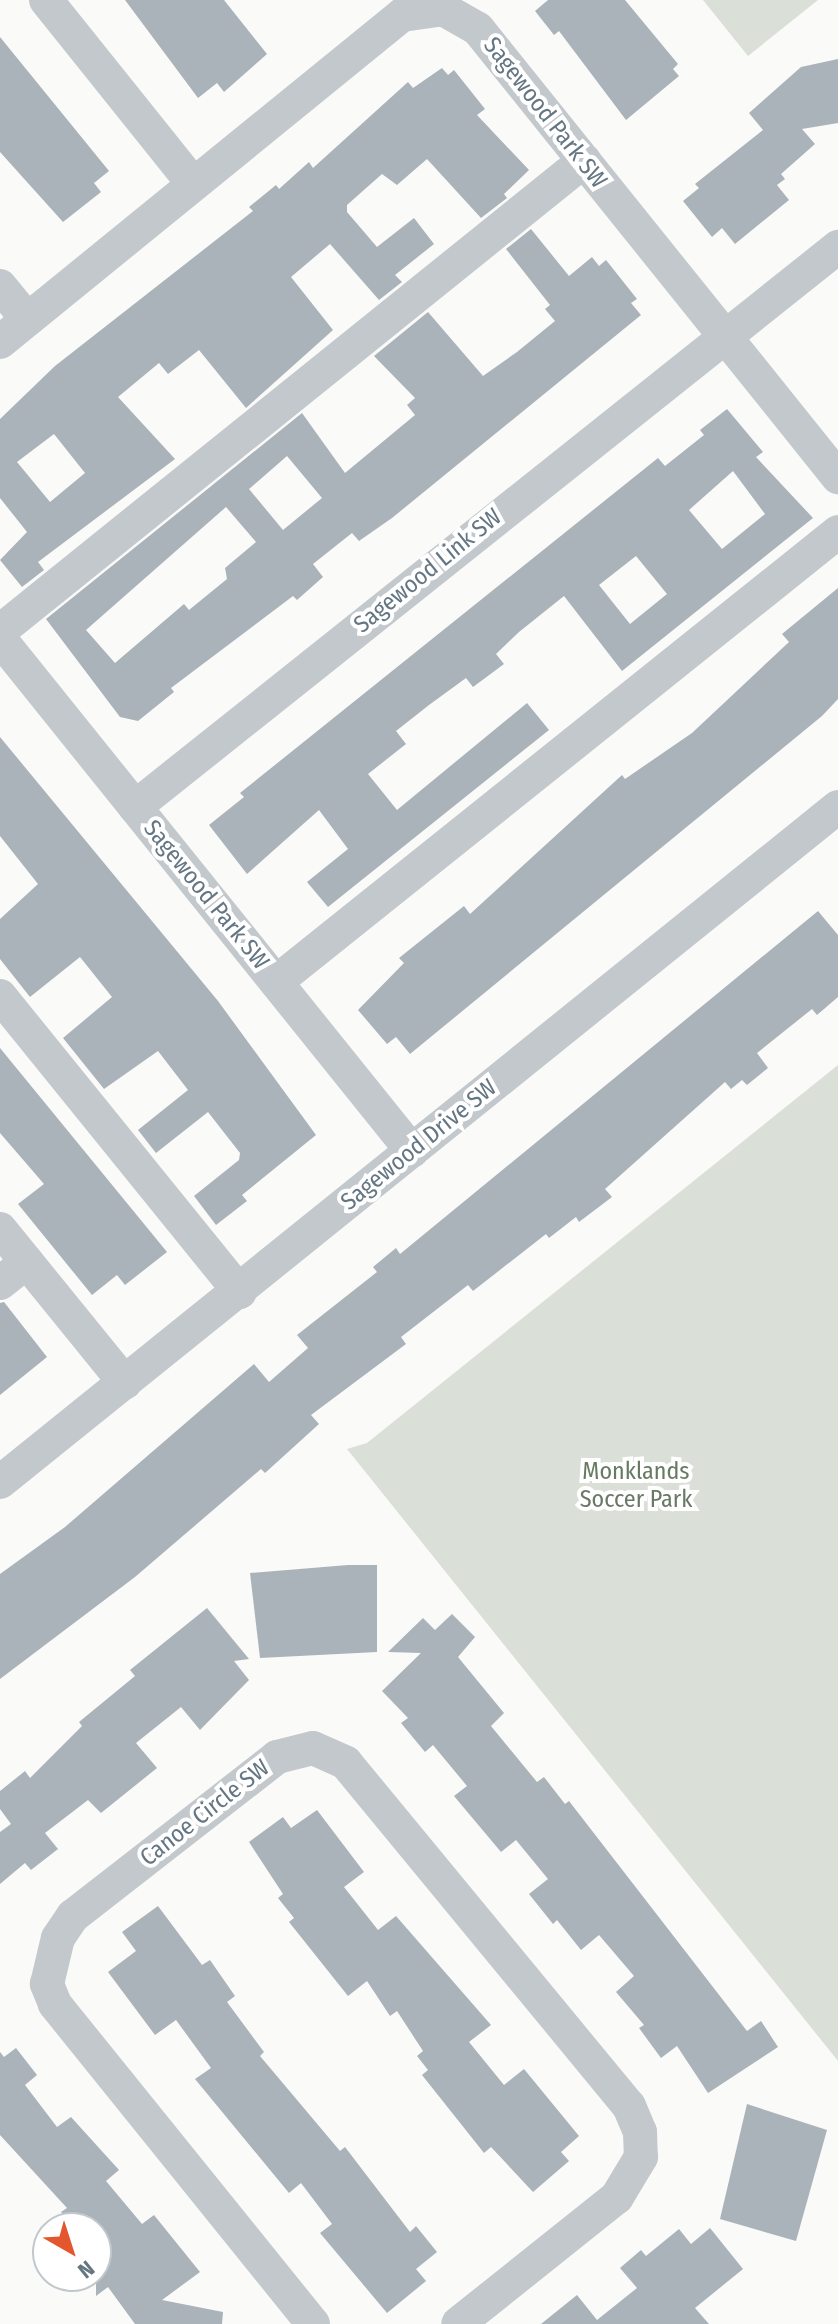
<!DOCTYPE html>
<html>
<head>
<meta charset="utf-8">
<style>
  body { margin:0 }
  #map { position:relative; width:838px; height:2324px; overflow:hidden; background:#fafaf8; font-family:"Fira Sans Condensed",sans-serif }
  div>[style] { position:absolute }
  .green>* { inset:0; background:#dadfd7 }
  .building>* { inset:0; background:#aab3b9 }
  .minor>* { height:34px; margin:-17px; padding:0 17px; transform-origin:17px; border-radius:17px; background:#c3c8cc }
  span { translate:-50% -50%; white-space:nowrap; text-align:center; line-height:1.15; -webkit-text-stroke:8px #fff; paint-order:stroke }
  .street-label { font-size:24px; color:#657683 }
  .park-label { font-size:24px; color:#687a64 }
  .north { position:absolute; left:32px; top:2212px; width:80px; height:80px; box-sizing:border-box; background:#fff; border:2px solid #c1c8cd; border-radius:50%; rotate:141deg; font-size:22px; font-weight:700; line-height:32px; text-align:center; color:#657683 }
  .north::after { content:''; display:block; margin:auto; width:28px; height:36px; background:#e4572e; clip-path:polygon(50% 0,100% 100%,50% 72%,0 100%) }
</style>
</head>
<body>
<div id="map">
  <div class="green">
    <i style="clip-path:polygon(703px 0,818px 0,748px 56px)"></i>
    <i style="clip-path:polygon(838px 1065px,838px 2061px,347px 1449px,367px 1443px)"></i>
  </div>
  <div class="building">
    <i style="clip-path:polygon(125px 0,224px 0,267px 54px,224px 92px,217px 83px,198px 98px)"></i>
    <i style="clip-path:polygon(548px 0,625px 0,678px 64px,673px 69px,679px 76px,626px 120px,559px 31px,554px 35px,535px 11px)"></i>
    <i style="clip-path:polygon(0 37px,109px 171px,94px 183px,101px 192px,63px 222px,0 152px)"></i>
    <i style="clip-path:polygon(838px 59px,838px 123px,802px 129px,815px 144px,781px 174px,785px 179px,777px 185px,789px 200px,735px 244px,722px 228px,712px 237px,683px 201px,699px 188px,695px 184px,763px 130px,749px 113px,801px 67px)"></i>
    <i style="clip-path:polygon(evenodd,442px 68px,448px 75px,454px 70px,485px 109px,477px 115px,529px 170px,504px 194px,507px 198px,481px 218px,427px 159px,397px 185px,382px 174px,347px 205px,347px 212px,377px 247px,414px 218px,434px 244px,395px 275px,402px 282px,379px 300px,330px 244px,291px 277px,333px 330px,246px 408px,199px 350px,168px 374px,159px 363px,118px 397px,175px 459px,38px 562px,44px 570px,22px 587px,0 560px,27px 532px,0 498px,0 419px,55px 366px,253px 211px,249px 207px,276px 185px,279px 189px,309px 162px,313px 168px,408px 82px,413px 88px,442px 68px,54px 434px,85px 473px,50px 502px,17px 462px,54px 434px)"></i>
    <i style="clip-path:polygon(evenodd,531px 229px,569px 276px,592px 257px,599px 266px,606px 260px,637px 299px,631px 303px,641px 315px,392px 518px,359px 541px,352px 533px,313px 564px,323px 577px,297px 600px,293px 596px,171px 688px,174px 692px,138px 721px,120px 717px,46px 619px,302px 413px,345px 473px,415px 415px,407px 405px,415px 398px,374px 356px,428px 312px,483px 376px,517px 352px,555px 321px,545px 309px,550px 305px,506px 249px,531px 229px,287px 456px,322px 498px,283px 530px,249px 489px,287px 456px,531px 229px,226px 507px,256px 542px,225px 568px,227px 579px,189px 610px,184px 604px,115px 663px,86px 630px,226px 507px)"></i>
    <i style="clip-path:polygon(evenodd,727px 409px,763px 452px,756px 457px,813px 518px,622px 671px,564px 596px,519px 632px,496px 654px,504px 664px,473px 687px,466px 678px,429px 705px,396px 731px,406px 744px,368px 774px,397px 810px,527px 703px,549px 730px,328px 907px,307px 882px,348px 849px,319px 810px,247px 874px,209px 825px,244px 797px,240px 793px,658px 458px,665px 466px,704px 435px,700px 430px,727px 409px,733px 471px,765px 514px,722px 549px,689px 510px,733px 471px,727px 409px,636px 556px,667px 594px,630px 624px,599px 585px,636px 556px)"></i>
    <i style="clip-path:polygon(838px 588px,838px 699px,822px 716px,410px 1054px,396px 1037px,387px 1044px,358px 1010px,404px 963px,399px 958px,464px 906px,470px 914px,622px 775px,625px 779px,692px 733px,789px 642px,782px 634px)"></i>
    <i style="clip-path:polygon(0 737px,218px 1001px,316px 1135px,242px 1195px,247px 1201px,216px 1225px,194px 1196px,239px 1160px,240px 1153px,208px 1112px,156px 1153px,138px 1130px,188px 1090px,158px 1051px,104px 1089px,63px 1038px,112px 997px,80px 957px,30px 997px,0 959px,0 919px,38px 884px,0 836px)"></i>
    <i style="clip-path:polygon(818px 911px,838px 935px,838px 997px,817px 1015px,812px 1009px,757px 1053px,768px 1068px,747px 1085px,742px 1080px,731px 1089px,725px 1082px,605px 1189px,612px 1197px,579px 1222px,576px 1217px,549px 1238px,546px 1234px,473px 1291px,468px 1285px,401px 1337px,406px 1344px,311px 1415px,319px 1424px,265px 1473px,261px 1469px,135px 1577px,0 1679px,0 1574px,65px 1527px,254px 1364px,269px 1382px,308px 1348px,297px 1335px,377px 1272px,373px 1267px,396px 1248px,400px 1254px)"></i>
    <i style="clip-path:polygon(0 1048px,167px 1252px,125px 1285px,117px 1275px,92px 1295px,18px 1204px,44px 1184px,0 1133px)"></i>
    <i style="clip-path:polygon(4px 1302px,47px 1357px,0 1395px,0 1303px)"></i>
    <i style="clip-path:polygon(348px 1565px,377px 1565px,377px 1652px,260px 1658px,250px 1573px)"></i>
    <i style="clip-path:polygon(207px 1608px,249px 1659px,234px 1661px,249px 1680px,200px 1730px,181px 1707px,136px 1743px,157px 1768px,101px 1813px,88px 1800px,45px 1833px,58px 1849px,31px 1870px,25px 1863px,0 1884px,0 1832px,11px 1824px,0 1809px,0 1791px,25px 1771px,30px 1778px,82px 1726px,79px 1722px,135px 1676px,130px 1670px)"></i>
    <i style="clip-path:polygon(452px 1614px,475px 1637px,458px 1657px,504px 1713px,491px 1726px,537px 1782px,544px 1777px,565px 1804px,569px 1801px,747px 2031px,761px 2021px,778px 2047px,708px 2093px,677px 2046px,661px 2058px,639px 2028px,644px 2025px,616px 1992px,634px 1976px,599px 1935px,581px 1950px,557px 1920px,553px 1924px,529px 1894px,548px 1879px,516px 1840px,501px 1852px,454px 1796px,467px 1786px,433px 1745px,425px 1752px,401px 1723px,408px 1718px,382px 1691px,421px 1653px,388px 1652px,423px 1618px,435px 1630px)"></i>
    <i style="clip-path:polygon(317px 1810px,364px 1872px,344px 1887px,378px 1930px,396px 1916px,491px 2025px,469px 2042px,504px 2085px,524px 2069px,579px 2136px,561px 2152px,569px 2161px,533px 2192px,491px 2147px,484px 2153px,422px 2075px,428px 2070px,417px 2056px,423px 2051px,397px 2011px,390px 2016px,367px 1981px,348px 1996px,289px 1922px,294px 1918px,278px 1898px,283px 1894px,249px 1842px,283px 1817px,291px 1828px)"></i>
    <i style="clip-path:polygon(158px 1906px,202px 1965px,210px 1960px,235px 1996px,227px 2002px,264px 2052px,260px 2056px,340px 2151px,345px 2147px,410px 2232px,416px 2226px,437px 2252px,416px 2269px,426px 2281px,387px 2313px,320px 2233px,332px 2224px,301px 2183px,289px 2193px,195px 2079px,211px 2068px,176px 2020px,155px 2035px,108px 1972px,136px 1951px,122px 1932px)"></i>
    <i style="clip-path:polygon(16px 2048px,37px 2075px,25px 2085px,57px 2127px,71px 2117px,119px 2170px,106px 2181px,142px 2224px,154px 2215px,200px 2272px,162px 2300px,223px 2312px,222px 2324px,135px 2324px,108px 2287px,96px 2296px,96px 2228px,75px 2228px,61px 2212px,67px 2208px,0 2135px,0 2052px,4px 2057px)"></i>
    <i style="clip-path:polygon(747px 2104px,827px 2130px,796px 2241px,720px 2219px)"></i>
    <i style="clip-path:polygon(710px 2228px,743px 2269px,695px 2308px,709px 2324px,541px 2324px,577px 2295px,597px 2320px,637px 2288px,620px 2268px,641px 2250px,646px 2256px,679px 2229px,691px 2244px)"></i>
  </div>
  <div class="minor">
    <i style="left:46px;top:0;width:233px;rotate:51.3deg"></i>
    <i style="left:0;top:286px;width:43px;rotate:50.7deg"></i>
    <i style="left:0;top:342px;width:518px;rotate:-39.13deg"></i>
    <i style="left:402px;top:15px;width:41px;rotate:-8.3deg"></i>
    <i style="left:443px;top:9px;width:40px;rotate:29.7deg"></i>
    <i style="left:478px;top:29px;width:575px;rotate:51.22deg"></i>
    <i style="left:0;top:631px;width:750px;rotate:-38.83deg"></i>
    <i style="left:0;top:639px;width:657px;rotate:51.18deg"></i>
    <i style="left:135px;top:807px;width:899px;rotate:-38.54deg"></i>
    <i style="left:276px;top:982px;width:720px;rotate:-38.68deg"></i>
    <i style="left:0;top:996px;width:381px;rotate:51deg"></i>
    <i style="left:0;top:1229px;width:198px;rotate:50.9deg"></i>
    <i style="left:0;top:1283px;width:34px;rotate:-38deg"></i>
    <i style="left:0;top:1482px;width:1076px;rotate:-38.85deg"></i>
    <i style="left:313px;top:2324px;width:411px;rotate:-128.9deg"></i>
    <i style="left:55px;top:2004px;width:22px;rotate:-112deg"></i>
    <i style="left:47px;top:1984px;width:47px;rotate:-76.6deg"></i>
    <i style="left:58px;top:1938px;width:27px;rotate:-56deg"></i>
    <i style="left:73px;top:1916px;width:259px;rotate:-37.9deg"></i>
    <i style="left:277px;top:1757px;width:37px;rotate:-14deg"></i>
    <i style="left:313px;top:1748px;width:36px;rotate:24deg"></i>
    <i style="left:346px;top:1763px;width:445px;rotate:50.5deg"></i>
    <i style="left:629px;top:2106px;width:28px;rotate:67deg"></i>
    <i style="left:640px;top:2132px;width:25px;rotate:88deg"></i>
    <i style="left:641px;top:2157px;width:47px;rotate:121deg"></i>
    <i style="left:617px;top:2197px;width:203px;rotate:141.4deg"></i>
  </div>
  <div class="street-label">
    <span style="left:545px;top:113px;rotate:52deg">Sagewood Park SW</span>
    <span style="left:428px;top:571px;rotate:-39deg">Sagewood Link SW</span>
    <span style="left:206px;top:895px;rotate:51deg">Sagewood Park SW</span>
    <span style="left:419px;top:1145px;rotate:-39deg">Sagewood Drive SW</span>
    <span style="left:205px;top:1813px;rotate:-38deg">Canoe Circle SW</span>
  </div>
  <div class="park-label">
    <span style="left:636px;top:1486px">Monklands<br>Soccer Park</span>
  </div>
  <div class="north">N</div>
</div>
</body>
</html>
